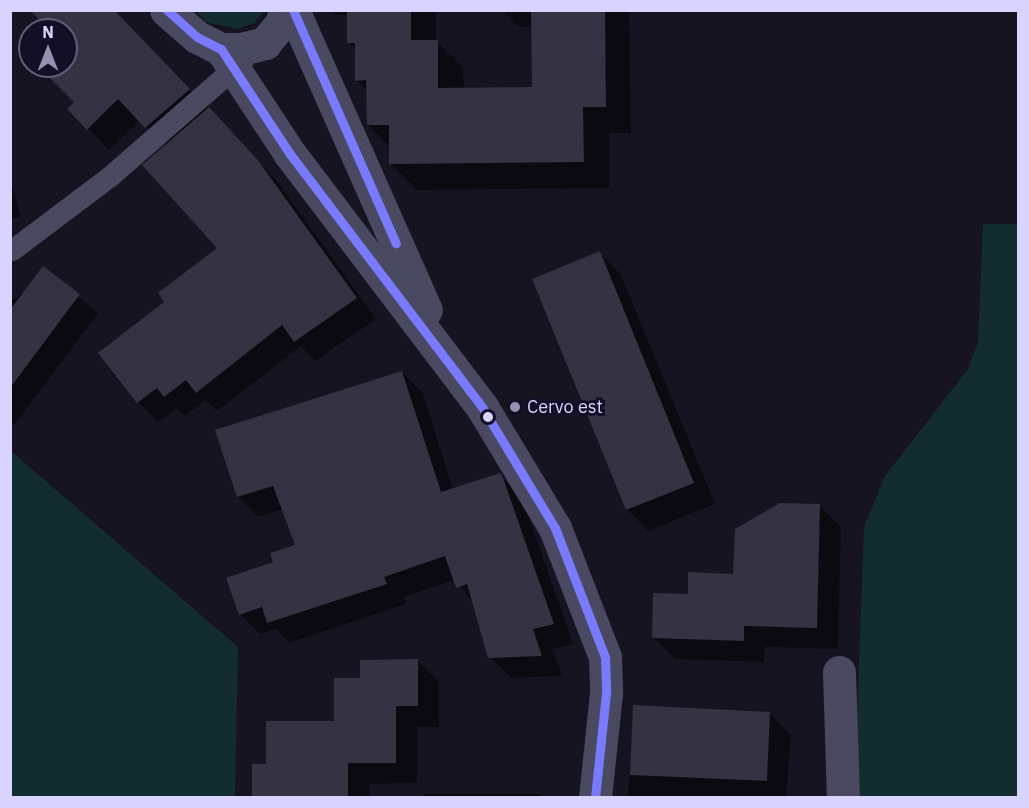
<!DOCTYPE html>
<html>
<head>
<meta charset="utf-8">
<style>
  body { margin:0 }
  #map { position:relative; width:1029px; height:808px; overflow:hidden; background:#161421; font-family:"IBM Plex Sans",sans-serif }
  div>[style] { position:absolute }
  .green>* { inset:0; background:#132c2d }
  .shadow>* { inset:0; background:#0007 }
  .building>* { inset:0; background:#343243 }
  .lane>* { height:21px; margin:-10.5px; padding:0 10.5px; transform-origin:10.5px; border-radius:10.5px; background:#4a4962 }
  .street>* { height:33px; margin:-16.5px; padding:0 16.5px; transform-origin:16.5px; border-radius:16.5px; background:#4a4962 }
  .bus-1>* { height:9px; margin:-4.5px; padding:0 4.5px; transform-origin:4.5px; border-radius:4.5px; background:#7a7aff }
  .dots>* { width:16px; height:16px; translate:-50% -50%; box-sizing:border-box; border:3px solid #130f26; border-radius:50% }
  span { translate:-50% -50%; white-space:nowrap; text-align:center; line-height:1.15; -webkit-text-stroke:6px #130f26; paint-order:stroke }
  .poi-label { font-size:18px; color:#d9d4ff }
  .left { translate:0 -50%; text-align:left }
  .frame { position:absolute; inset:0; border:12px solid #d9d4ff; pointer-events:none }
  .north { position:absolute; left:18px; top:18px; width:60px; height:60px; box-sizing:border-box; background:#130f26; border:2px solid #625e7d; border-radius:50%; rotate:0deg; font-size:16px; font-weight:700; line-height:24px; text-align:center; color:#d9d4ff }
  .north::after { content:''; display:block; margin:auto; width:21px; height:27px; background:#9591b1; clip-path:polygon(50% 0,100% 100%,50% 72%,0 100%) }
</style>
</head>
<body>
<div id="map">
  <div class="green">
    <i style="clip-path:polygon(196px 11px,265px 11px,254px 23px,238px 29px,206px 22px)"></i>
    <i style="clip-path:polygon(983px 224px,1018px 224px,1018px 797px,854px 798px,864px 527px,885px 476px,968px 369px,978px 342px)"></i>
    <i style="clip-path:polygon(11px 451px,238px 647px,235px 797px,11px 797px)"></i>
  </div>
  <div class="shadow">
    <i style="clip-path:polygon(111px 10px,277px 181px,376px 319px,315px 361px,301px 346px,217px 411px,205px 400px,185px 416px,177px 408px,158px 422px,138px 402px,166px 302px,219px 248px,166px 146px,140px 120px,109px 150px,69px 109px,76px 102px,52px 78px,75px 54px,66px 45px,66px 30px,51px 30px)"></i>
    <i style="clip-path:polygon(332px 10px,436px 10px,436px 41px,463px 67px,464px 89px,533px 88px,532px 27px,519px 27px,502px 10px,629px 10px,631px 133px,609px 133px,609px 188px,417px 190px,391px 164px,390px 147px,368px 125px,367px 91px,357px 80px,356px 50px,349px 42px,348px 15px,336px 15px)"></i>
    <i style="clip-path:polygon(10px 179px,21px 217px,10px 220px)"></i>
    <i style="clip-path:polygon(600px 253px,621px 275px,715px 504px,648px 531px,627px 509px)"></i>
    <i style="clip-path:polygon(43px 268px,98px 313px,14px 425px,10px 422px,10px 301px,24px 294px)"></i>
    <i style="clip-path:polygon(402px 372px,423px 393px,453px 490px,500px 475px,523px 500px,573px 644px,552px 649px,562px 676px,511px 678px,490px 657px,475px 605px,455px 580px,404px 597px,406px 604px,289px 643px,276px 629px,260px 634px,240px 614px,275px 563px,297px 546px,283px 509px,258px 517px,238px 497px)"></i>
    <i style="clip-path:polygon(820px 506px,841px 527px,838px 649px,765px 647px,764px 662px,675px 659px,654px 638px,689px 595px,735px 576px)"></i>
    <i style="clip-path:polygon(417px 660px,439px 682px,439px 727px,417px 727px,417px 783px,369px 784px,369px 798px,254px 798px,267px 765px,336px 722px,362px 679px)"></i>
    <i style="clip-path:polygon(634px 707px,769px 713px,791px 735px,786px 798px,628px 798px)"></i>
    <i style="clip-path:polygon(424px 794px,541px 794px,544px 798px,424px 798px)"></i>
  </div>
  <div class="building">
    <i style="clip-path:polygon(30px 10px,114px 10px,190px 89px,145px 128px,118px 99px,87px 130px,67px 109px,74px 102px,50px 78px,66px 66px,73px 54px,66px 47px,66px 30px,49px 30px)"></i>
    <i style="clip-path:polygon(347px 10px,411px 10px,411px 40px,438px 40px,438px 88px,532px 87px,531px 10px,605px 10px,606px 107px,583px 107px,584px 162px,389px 164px,389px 125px,367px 125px,366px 80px,355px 81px,355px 43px,347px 43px)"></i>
    <i style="clip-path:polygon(209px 107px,257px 159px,357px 298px,294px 342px,282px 325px,196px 393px,186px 380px,164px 397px,157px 388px,137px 403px,98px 353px,164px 302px,158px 293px,217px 248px,142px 165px)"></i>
    <i style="clip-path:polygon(600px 251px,694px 483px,626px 510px,532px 279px)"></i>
    <i style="clip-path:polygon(43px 266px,80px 294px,10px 388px,10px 310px)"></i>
    <i style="clip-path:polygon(402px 371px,441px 492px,500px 473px,503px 478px,554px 624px,533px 629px,542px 656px,488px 658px,467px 584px,456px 588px,445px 556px,384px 577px,387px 584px,267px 623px,262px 607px,239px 615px,226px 578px,273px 562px,270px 553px,295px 545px,273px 486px,237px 497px,215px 430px)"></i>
    <i style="clip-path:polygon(780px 503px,820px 504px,817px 628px,744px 626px,744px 641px,652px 638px,653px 593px,688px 594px,688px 572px,733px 574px,735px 529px)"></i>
    <i style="clip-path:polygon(418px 659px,418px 706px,396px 706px,396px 763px,348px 763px,348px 798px,252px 798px,252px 764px,266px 764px,266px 721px,334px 721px,334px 678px,360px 678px,360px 660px)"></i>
    <i style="clip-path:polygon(633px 705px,770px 712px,767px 781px,630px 775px)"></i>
  </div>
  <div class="lane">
    <i style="left:12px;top:250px;width:121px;rotate:-37deg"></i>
    <i style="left:109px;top:177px;width:178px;rotate:-41.1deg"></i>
  </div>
  <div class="street">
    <i style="left:166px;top:10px;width:41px;rotate:41.1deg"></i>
    <i style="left:197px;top:37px;width:27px;rotate:27deg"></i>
    <i style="left:221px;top:49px;width:20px"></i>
    <i style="left:241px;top:49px;width:25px;rotate:-14deg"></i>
    <i style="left:265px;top:43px;width:27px;rotate:-51deg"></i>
    <i style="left:282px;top:22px;width:12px;rotate:-76deg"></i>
    <i style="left:293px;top:10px;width:328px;rotate:66.1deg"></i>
    <i style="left:221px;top:49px;width:126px;rotate:56.7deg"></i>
    <i style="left:290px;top:154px;width:318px;rotate:52.8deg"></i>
    <i style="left:482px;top:407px;width:141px;rotate:58.9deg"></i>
    <i style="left:555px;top:528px;width:138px;rotate:68.8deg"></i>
    <i style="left:605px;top:657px;width:36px;rotate:88deg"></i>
    <i style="left:606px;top:693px;width:106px;rotate:96deg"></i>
    <i style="left:839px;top:672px;width:126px;rotate:88.2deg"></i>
  </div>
  <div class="bus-1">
    <i style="left:167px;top:10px;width:40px;rotate:42deg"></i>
    <i style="left:197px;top:37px;width:27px;rotate:27deg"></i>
    <i style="left:221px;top:49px;width:126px;rotate:56.7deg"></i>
    <i style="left:290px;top:154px;width:318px;rotate:52.8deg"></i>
    <i style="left:482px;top:407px;width:141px;rotate:58.9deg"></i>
    <i style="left:555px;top:528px;width:138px;rotate:68.8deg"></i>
    <i style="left:605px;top:657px;width:36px;rotate:88deg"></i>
    <i style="left:606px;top:693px;width:106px;rotate:96deg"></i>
    <i style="left:293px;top:10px;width:255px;rotate:66.2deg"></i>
  </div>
  <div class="dots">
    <i style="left:515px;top:407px;background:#9591b1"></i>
    <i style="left:488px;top:417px;background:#d9d4ff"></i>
  </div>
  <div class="poi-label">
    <span class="left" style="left:527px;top:407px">Cervo est</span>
  </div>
  <div class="frame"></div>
  <div class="north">N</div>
</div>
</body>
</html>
